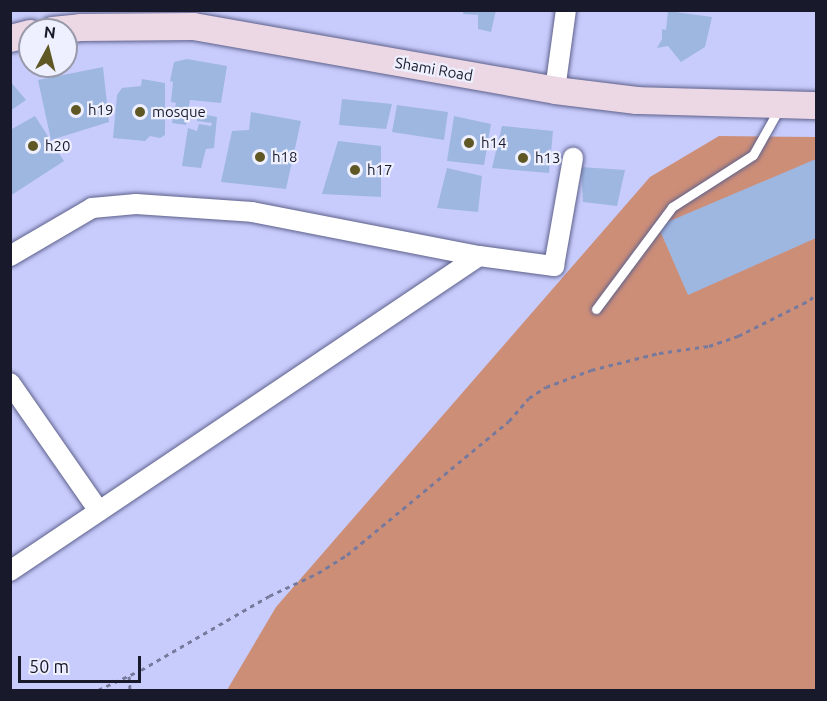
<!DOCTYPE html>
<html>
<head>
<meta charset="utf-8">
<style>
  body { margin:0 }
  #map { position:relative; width:827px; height:701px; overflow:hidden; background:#c8ccfc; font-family:Ubuntu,sans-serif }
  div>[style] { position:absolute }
  .green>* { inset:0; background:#cd8e78 }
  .building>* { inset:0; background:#9eb7e1 }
  .path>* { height:3px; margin-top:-1.5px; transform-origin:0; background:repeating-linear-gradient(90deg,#777a9c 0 4.5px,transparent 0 9px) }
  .roads { filter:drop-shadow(0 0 2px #5e618b) drop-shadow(0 0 2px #5e618b) }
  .lane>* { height:9px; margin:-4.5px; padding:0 4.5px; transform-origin:4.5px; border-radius:4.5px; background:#fff }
  .street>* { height:20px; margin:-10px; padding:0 10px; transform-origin:10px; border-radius:10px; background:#fff }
  .secondary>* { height:27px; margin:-13.5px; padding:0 13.5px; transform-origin:13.5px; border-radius:13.5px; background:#ecd7e4 }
  .dots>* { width:16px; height:16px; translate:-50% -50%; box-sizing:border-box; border:3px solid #eef0ff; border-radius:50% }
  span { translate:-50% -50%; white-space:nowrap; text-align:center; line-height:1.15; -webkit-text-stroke:4.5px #eef0ff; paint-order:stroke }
  .street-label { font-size:15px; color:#18192a }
  .poi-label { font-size:15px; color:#18192a }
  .left { translate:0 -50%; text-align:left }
  .frame { position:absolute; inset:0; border:12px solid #18192a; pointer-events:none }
  .north { position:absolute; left:18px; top:18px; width:60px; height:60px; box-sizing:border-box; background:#eef0ff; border:2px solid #989aaa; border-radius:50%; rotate:7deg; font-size:16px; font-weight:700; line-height:24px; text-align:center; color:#18192a }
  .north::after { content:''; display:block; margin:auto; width:21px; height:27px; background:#5f5824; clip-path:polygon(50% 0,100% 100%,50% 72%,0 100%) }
  .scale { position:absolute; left:18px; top:656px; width:123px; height:27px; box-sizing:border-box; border:3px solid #18192a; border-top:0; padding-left:8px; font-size:18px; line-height:21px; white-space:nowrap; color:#18192a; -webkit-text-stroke:4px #eef0ff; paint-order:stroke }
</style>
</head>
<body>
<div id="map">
  <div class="green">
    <i style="clip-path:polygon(719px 136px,816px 137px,816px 690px,227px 690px,276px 607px,650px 177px)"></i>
  </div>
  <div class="building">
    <i style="clip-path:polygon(464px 10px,496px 10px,491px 32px,478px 29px,478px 15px,463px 14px)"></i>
    <i style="clip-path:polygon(668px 11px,712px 17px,705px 47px,681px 62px,668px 46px,657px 48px,662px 39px,662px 29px,666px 30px)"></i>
    <i style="clip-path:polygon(187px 59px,227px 66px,221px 103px,190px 100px,186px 125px,172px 123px,176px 103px,171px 102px,173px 82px,170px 81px,174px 62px)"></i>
    <i style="clip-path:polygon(103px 67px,109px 122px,51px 140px,38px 80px)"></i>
    <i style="clip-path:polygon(142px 79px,165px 83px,165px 135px,160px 138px,150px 136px,145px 141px,113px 138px,117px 95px,122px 88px,141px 86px)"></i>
    <i style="clip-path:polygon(10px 81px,26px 100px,10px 111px)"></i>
    <i style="clip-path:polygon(342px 99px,392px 104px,386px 129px,339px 125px)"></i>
    <i style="clip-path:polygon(397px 105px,448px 112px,444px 140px,392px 132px)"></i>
    <i style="clip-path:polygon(251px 112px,301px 121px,286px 189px,221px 182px,232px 131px,249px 130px)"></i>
    <i style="clip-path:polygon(198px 113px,217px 117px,214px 148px,206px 149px,201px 168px,182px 166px,188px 128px,197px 131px,199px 124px,211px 126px,212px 123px,197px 121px)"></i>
    <i style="clip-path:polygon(35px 116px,64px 161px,10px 196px,10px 130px)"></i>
    <i style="clip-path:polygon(454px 116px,491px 124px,484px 165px,447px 161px)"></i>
    <i style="clip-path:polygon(502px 126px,553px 131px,549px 173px,492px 168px)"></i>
    <i style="clip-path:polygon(338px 141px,381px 146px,381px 197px,322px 194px)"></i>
    <i style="clip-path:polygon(816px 159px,816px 238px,688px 295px,658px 226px)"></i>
    <i style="clip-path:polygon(581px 167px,625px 170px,617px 206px,583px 202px)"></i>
    <i style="clip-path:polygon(447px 168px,482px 176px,478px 212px,437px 208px)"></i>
  </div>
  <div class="path">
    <i style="left:129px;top:676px;width:14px;rotate:86deg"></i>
    <i style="left:98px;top:690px;width:47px;rotate:-24.9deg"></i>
    <i style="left:141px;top:670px;width:148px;rotate:-30deg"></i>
    <i style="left:269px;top:596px;width:54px;rotate:-25.1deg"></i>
    <i style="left:318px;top:573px;width:34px;rotate:-32deg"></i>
    <i style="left:347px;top:555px;width:210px;rotate:-39.6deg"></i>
    <i style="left:509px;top:421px;width:30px;rotate:-49deg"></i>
    <i style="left:529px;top:398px;width:20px;rotate:-33deg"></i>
    <i style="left:546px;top:387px;width:48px;rotate:-20.7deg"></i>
    <i style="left:591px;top:370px;width:70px;rotate:-14deg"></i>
    <i style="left:659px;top:353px;width:50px;rotate:-8deg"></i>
    <i style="left:709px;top:346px;width:31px;rotate:-19deg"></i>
    <i style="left:738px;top:336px;width:80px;rotate:-26.6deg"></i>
    <i style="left:810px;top:300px;width:9px;rotate:-49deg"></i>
  </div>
  <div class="roads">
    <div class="lane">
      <i style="left:596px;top:309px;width:127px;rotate:-53.3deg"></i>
      <i style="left:672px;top:207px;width:96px;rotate:-32.7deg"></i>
      <i style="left:753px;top:155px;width:55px;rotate:-60.6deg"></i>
    </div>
    <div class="street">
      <i style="left:555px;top:90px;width:81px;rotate:-82.2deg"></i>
      <i style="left:10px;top:256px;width:95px;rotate:-30.3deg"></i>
      <i style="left:92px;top:208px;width:44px;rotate:-5.2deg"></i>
      <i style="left:136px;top:204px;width:116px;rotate:3.9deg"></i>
      <i style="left:252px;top:212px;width:231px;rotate:11deg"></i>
      <i style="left:479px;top:256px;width:76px;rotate:7.6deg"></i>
      <i style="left:554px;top:266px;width:110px;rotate:-80deg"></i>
      <i style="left:10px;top:383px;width:156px;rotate:55.2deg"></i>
      <i style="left:10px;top:571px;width:565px;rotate:-33.89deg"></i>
    </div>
    <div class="secondary">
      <i style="left:52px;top:30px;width:28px;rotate:-6deg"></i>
      <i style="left:80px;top:27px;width:113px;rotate:-0.5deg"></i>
      <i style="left:193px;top:26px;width:368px;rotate:10deg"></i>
      <i style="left:555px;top:90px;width:82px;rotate:7deg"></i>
      <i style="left:636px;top:100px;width:180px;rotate:1.6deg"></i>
      <i style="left:10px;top:38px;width:21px;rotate:-14deg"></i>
    </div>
  </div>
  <div class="dots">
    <i style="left:76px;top:110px;background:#5f5824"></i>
    <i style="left:140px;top:112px;background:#5f5824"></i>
    <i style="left:469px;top:143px;background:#5f5824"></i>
    <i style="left:33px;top:146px;background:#5f5824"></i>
    <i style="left:260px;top:157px;background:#5f5824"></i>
    <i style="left:523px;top:158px;background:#5f5824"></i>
    <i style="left:355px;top:170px;background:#5f5824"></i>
  </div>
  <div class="street-label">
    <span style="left:434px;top:69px;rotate:10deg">Shami Road</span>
  </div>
  <div class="poi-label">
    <span class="left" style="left:88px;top:110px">h19</span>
    <span class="left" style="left:152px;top:112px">mosque</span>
    <span class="left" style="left:481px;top:143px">h14</span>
    <span class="left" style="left:45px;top:146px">h20</span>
    <span class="left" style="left:272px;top:157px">h18</span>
    <span class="left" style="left:535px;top:158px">h13</span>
    <span class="left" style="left:367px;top:170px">h17</span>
  </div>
  <div class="frame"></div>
  <div class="north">N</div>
  <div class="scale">50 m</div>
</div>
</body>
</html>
